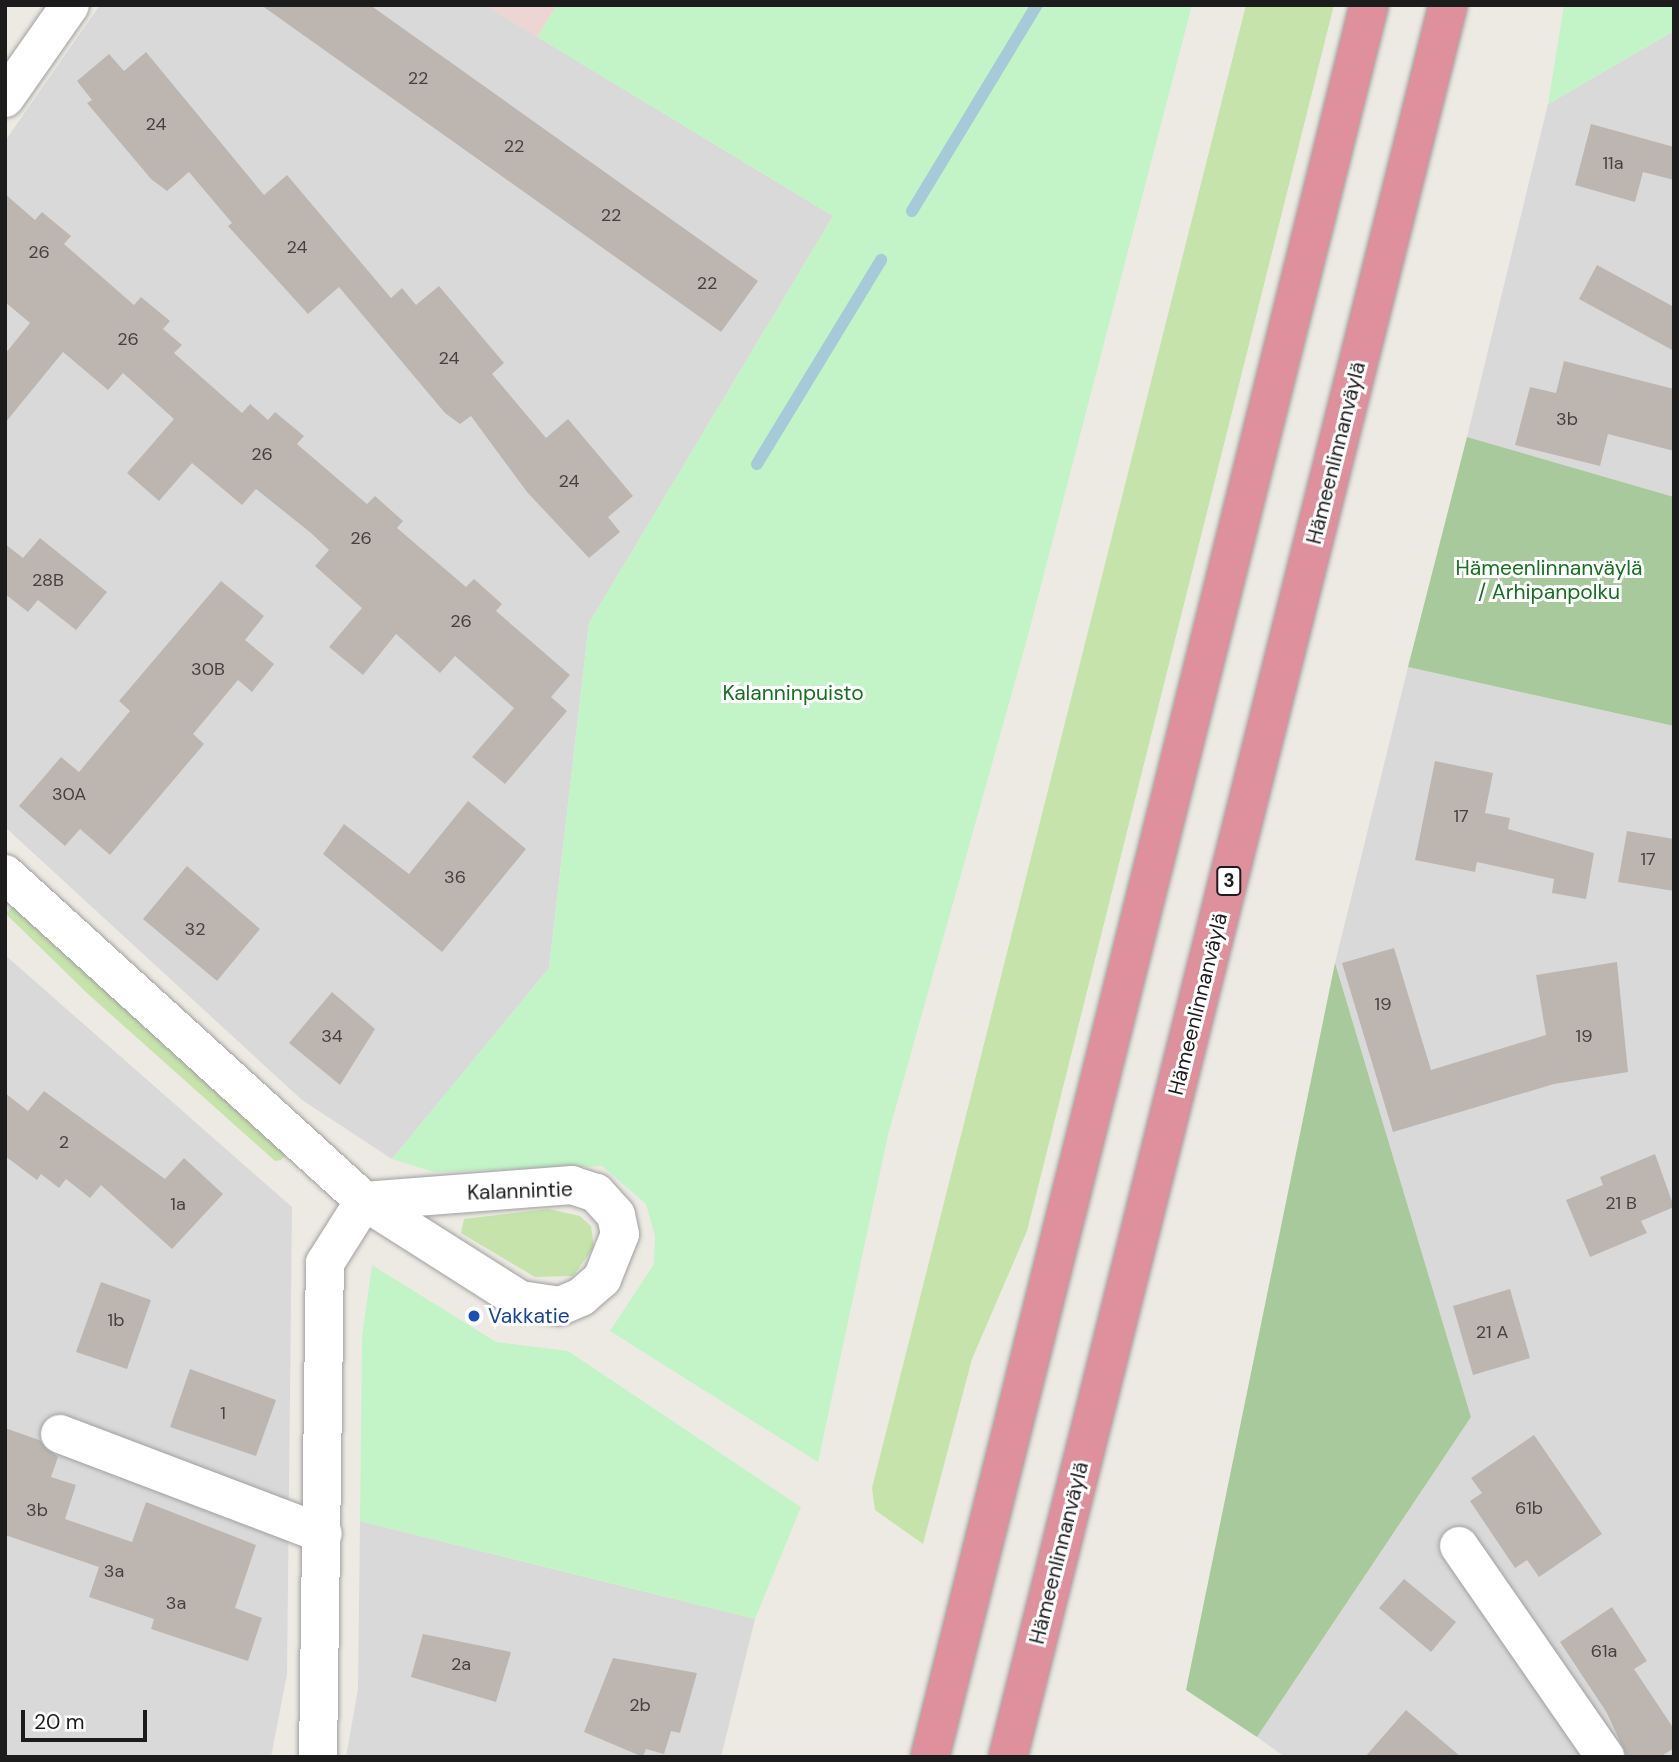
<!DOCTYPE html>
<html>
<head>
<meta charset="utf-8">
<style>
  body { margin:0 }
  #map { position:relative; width:1679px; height:1762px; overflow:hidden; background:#edeae3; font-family:"DM Sans",sans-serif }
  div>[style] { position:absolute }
  .residential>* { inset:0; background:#dad9d9 }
  .commercial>* { inset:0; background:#ecd5d3 }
  .grass>* { inset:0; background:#c6e3ac }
  .forest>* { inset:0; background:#a7c99b }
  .park>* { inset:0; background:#c2f4c8 }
  .stream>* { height:12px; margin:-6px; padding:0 6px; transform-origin:6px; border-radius:6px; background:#a6cad7 }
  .building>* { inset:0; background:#bdb6b0 }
  .roads { filter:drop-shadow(0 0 2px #a0a0a0) drop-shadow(0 0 2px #a0a0a0) }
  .minor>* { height:38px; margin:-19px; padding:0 19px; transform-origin:19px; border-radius:19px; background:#fff }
  .highway>* { height:38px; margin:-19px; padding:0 19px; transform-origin:19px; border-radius:19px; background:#de909c }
  .dots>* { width:19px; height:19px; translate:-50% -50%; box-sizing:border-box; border:4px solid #fff; border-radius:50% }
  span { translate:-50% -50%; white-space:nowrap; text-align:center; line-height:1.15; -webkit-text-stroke:6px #fff; paint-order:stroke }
  .number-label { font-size:18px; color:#444241 }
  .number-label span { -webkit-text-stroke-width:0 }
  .shield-label span { padding:2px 5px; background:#fff; border:2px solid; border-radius:5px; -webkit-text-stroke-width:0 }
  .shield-label { font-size:19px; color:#1c1c1c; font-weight:700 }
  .street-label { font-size:21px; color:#1c1c1c }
  .park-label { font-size:21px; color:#14701f }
  .transit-label { font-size:21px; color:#164399 }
  .left { translate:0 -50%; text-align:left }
  .frame { position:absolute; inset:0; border:7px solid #1c1c1c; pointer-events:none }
  .scale { position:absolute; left:21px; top:1710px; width:126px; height:32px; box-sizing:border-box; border:4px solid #1c1c1c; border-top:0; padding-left:9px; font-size:21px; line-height:24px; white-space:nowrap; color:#1c1c1c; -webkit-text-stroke:5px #fff; paint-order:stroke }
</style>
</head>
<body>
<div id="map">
  <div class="residential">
    <i style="clip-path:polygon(100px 5px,485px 5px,833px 216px,589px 623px,549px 968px,392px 1159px,302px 1100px,5px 827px,5px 141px)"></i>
    <i style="clip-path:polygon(1674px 31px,1674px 497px,1467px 437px,1548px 104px)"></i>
    <i style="clip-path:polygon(1408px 667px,1674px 726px,1674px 1757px,1285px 1757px,1257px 1737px,1471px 1417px,1335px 963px)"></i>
    <i style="clip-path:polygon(5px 955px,292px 1207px,287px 1674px,271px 1757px,5px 1757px)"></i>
    <i style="clip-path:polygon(360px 1521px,755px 1619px,721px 1757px,346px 1757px,358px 1689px)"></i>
  </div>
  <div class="commercial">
    <i style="clip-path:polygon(485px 5px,557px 5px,537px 37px)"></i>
  </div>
  <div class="grass">
    <i style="clip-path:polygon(1246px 5px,1334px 5px,1027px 1231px,972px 1359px,923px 1544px,875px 1510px,872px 1488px)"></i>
    <i style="clip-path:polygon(14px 906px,288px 1152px,281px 1160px,275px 1161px,88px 994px,5px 913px)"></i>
    <i style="clip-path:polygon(549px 1209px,580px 1216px,591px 1226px,594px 1247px,573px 1276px,535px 1277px,461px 1233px,464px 1219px)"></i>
  </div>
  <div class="forest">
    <i style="clip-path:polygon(1467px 437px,1674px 497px,1674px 726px,1408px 667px)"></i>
    <i style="clip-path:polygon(1335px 963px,1471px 1417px,1257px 1737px,1186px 1690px)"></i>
  </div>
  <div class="park">
    <i style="clip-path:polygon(557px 5px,1192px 5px,1027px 639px,888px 1135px,818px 1462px,610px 1331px,654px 1264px,655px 1236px,646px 1204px,602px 1166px,434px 1172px,392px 1159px,549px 968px,589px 623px,833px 216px,537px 37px)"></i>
    <i style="clip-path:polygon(1564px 5px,1674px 5px,1674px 31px,1548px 104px)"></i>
    <i style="clip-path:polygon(372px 1265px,496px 1342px,568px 1351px,801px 1507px,755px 1619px,360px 1521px,362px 1337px)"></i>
  </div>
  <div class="stream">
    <i style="left:912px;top:211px;width:241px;rotate:-58.8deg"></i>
    <i style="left:757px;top:464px;width:239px;rotate:-58.7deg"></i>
  </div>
  <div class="building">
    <i style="clip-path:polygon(261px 5px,370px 5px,758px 281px,721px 332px)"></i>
    <i style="clip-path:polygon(146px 52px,264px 195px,287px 175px,391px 298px,402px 288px,416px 305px,439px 286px,504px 363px,492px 374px,546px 438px,568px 419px,633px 496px,608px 517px,620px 532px,589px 558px,527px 492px,471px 416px,460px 424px,445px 413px,339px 287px,308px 314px,228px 226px,232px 223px,189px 172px,167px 191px,151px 179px,87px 103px,92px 100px,77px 81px,109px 54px,124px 71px)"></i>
    <i style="clip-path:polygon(1591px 124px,1674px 147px,1674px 180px,1643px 172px,1635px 202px,1575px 185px)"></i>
    <i style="clip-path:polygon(5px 194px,35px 220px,42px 212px,71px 236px,64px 244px,134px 305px,141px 297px,170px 321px,163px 329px,182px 345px,174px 353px,242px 413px,250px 404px,268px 420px,275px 412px,304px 436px,297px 444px,367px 504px,375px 496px,403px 521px,397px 528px,466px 587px,474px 579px,502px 604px,496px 611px,570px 675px,551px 697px,567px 711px,505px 784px,472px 757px,514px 708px,455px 656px,440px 673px,396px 634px,363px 675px,329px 647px,362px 608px,315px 566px,329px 550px,311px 533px,256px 489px,242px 505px,192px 463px,159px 501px,127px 473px,174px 419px,123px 373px,108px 390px,63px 352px,5px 423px,5px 354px,30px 323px,5px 302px)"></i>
    <i style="clip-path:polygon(1597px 265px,1674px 307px,1674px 351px,1579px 299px)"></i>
    <i style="clip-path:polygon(1564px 361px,1674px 389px,1674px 451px,1608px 434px,1600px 466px,1515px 445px,1530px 387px,1556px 393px)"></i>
    <i style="clip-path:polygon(40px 538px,107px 592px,76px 630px,38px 600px,28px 612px,5px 594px,5px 544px,23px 558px)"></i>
    <i style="clip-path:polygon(221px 581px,264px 616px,245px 640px,274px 664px,252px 692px,238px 680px,193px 734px,204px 744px,110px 855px,80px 829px,65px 846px,19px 806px,61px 757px,79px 772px,130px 711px,119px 701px)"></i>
    <i style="clip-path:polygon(1435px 761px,1493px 773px,1485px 813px,1510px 818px,1508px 829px,1594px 853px,1586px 899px,1552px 893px,1554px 879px,1477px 862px,1475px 872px,1415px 860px)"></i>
    <i style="clip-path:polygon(468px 801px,526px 849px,442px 952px,323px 854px,344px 824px,409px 874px)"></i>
    <i style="clip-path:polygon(1627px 831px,1674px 839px,1674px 891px,1618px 882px)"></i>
    <i style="clip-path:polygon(187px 866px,260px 929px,217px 981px,143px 919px)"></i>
    <i style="clip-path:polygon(1394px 948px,1431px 1070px,1546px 1035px,1536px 975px,1617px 962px,1628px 1072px,1554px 1084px,1393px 1132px,1342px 963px)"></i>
    <i style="clip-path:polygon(332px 992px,375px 1029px,340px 1085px,289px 1043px)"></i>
    <i style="clip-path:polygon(44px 1091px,165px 1179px,184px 1158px,223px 1194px,172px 1249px,101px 1185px,90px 1198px,66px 1179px,59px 1188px,41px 1174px,37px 1180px,5px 1156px,5px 1093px,28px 1111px)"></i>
    <i style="clip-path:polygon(1655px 1154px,1674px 1207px,1641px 1221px,1647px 1233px,1590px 1257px,1566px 1200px,1603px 1185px,1600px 1177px)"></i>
    <i style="clip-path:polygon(101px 1282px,151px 1300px,127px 1369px,76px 1352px)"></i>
    <i style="clip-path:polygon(1510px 1289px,1530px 1358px,1473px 1375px,1453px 1306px)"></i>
    <i style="clip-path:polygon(190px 1369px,276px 1400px,256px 1456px,170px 1427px)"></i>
    <i style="clip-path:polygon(5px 1428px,39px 1440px,58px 1457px,51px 1477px,76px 1485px,65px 1519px,132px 1542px,146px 1502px,256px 1545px,235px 1608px,262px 1618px,248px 1661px,151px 1629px,154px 1619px,89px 1597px,99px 1567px,5px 1535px)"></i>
    <i style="clip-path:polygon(1534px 1435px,1602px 1534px,1539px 1577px,1527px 1560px,1515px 1568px,1470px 1501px,1482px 1493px,1471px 1478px)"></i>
    <i style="clip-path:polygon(1404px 1579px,1456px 1622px,1431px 1652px,1379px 1608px)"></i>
    <i style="clip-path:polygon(1612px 1607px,1647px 1661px,1634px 1669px,1674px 1729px,1674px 1748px,1660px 1757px,1627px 1757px,1607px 1713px,1560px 1642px)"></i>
    <i style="clip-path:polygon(423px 1634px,511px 1652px,496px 1702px,411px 1677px)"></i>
    <i style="clip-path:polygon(613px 1658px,697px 1673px,680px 1733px,671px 1731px,664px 1754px,646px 1749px,643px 1757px,584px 1732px)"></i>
    <i style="clip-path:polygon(1406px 1710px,1461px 1757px,1365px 1757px)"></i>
  </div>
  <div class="roads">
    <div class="minor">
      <i style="left:5px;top:98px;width:113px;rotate:-55deg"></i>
      <i style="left:5px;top:874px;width:486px;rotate:42.3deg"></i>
      <i style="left:364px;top:1201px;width:185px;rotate:32.4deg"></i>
      <i style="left:520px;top:1300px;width:40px;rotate:8.5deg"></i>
      <i style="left:560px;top:1306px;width:23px;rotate:-23deg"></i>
      <i style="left:581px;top:1297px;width:28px;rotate:-41deg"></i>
      <i style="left:602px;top:1279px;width:48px;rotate:-68.2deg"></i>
      <i style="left:620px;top:1234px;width:19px;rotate:-102deg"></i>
      <i style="left:616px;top:1215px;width:30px;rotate:-132deg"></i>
      <i style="left:596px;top:1193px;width:25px;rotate:-162deg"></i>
      <i style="left:572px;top:1185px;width:209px;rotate:175.6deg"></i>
      <i style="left:60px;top:1434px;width:281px;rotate:20.8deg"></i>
      <i style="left:1459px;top:1546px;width:257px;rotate:55.3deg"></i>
      <i style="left:318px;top:1757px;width:494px;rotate:-89.2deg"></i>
      <i style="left:325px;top:1263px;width:73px;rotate:-57.8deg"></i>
    </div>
    <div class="highway">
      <i style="left:930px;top:1757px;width:1806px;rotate:-75.93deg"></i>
      <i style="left:1008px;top:1757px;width:1806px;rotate:-75.9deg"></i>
    </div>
  </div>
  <div class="dots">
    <i style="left:474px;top:1316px;background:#1a4fb4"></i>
  </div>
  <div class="number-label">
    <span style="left:418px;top:78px">22</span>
    <span style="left:156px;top:124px">24</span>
    <span style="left:514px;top:146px">22</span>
    <span style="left:1613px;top:163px">11a</span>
    <span style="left:611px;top:215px">22</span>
    <span style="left:297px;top:247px">24</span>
    <span style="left:39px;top:252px">26</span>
    <span style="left:707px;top:283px">22</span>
    <span style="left:128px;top:339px">26</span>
    <span style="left:449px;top:358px">24</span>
    <span style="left:1567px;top:419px">3b</span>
    <span style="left:262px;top:454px">26</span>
    <span style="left:569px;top:481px">24</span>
    <span style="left:361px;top:538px">26</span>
    <span style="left:48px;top:580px">28B</span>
    <span style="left:461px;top:621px">26</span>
    <span style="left:208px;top:669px">30B</span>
    <span style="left:69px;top:794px">30A</span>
    <span style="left:1461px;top:816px">17</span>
    <span style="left:1648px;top:859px">17</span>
    <span style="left:455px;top:877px">36</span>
    <span style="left:195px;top:929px">32</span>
    <span style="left:1383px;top:1004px">19</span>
    <span style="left:332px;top:1036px">34</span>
    <span style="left:1584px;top:1036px">19</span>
    <span style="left:64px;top:1142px">2</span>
    <span style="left:1621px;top:1203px">21 B</span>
    <span style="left:178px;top:1204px">1a</span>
    <span style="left:116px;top:1320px">1b</span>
    <span style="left:1492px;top:1332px">21 A</span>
    <span style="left:223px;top:1413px">1</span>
    <span style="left:1529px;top:1508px">61b</span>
    <span style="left:37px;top:1510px">3b</span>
    <span style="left:114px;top:1571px">3a</span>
    <span style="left:176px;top:1603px">3a</span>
    <span style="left:1604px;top:1651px">61a</span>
    <span style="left:461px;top:1664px">2a</span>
    <span style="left:640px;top:1705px">2b</span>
  </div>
  <div class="shield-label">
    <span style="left:1229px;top:881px">3</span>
  </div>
  <div class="street-label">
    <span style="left:1336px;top:453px;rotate:-76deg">Hämeenlinnanväylä</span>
    <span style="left:1198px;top:1004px;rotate:-76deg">Hämeenlinnanväylä</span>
    <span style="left:520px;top:1191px;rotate:-2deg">Kalannintie</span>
    <span style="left:1059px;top:1553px;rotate:-76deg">Hämeenlinnanväylä</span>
  </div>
  <div class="park-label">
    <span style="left:1549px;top:580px">Hämeenlinnanväylä<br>/ Arhipanpolku</span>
    <span style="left:793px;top:693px">Kalanninpuisto</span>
  </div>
  <div class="transit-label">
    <span class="left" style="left:488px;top:1316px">Vakkatie</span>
  </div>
  <div class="frame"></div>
  <div class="scale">20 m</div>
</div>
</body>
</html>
